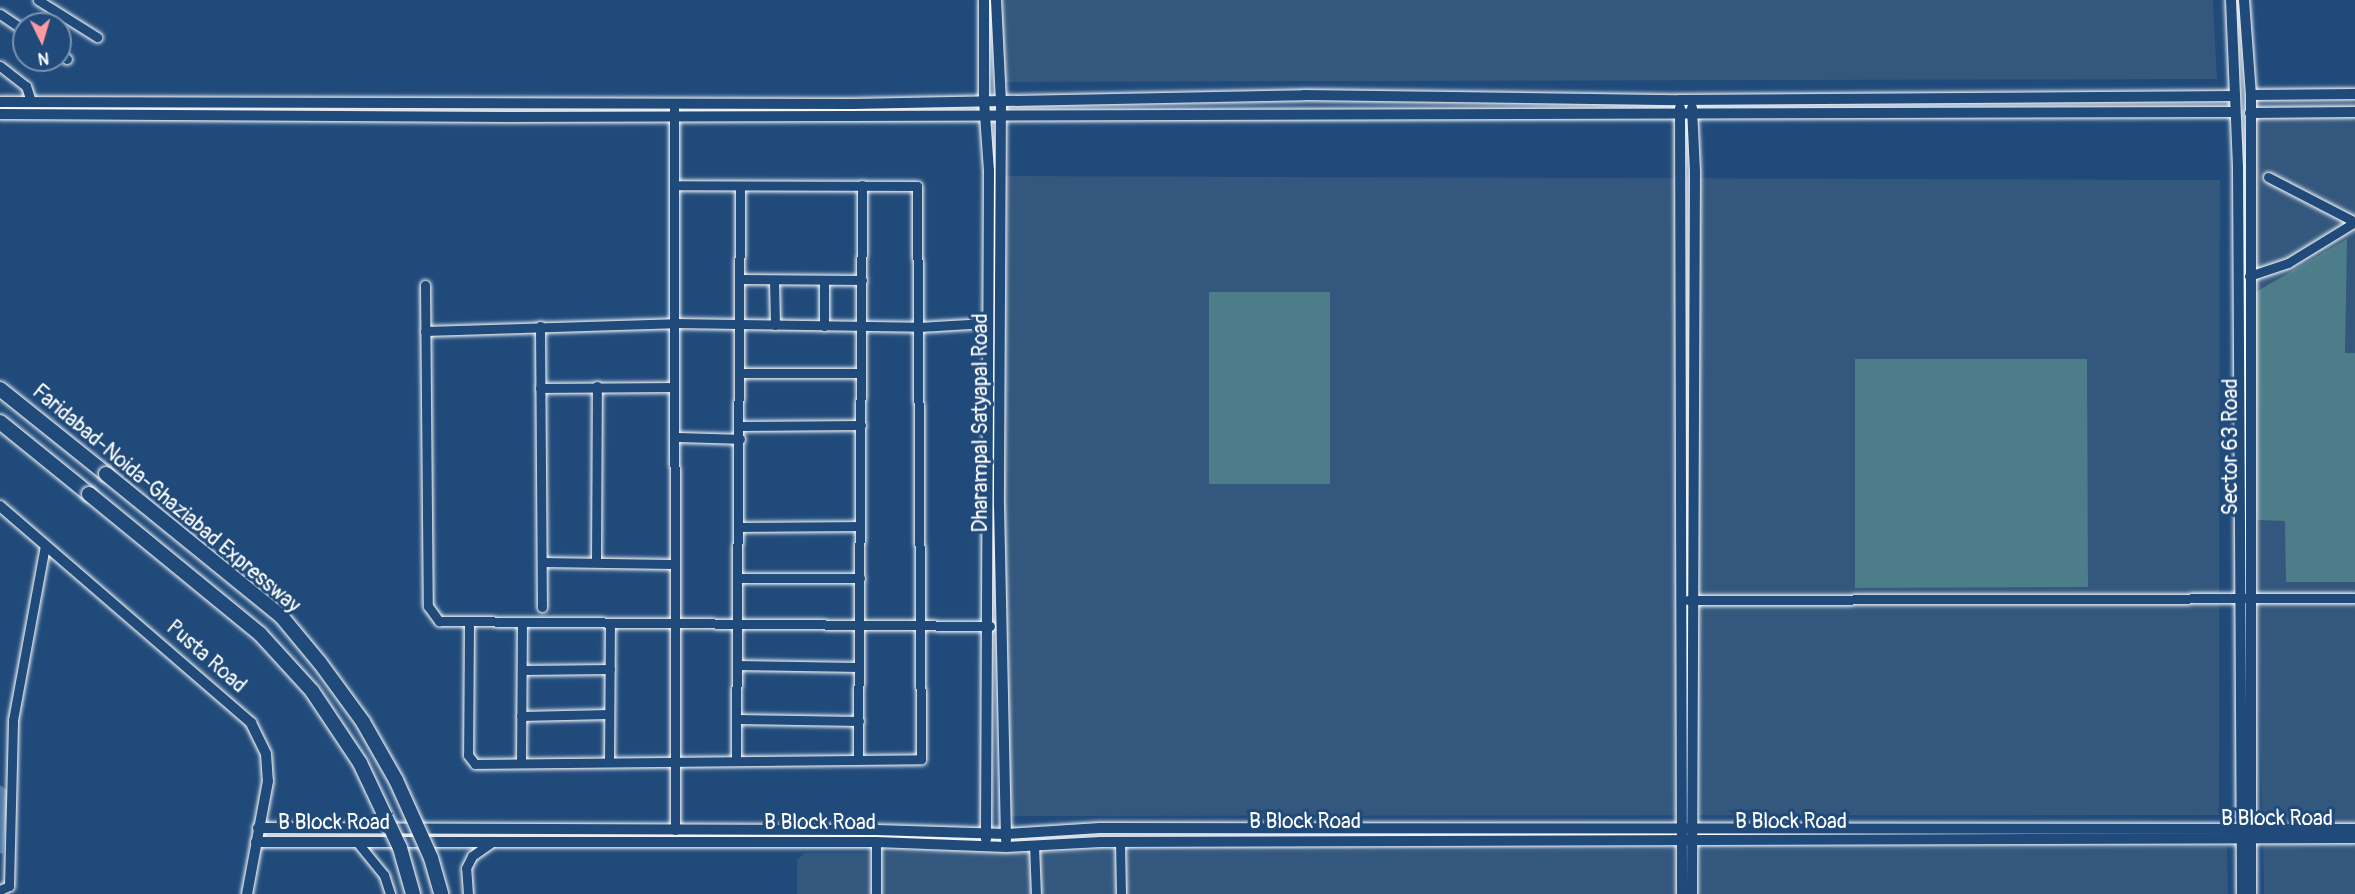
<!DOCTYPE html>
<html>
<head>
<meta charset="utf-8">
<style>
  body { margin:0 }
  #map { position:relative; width:2355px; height:894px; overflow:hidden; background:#1f4a7a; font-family:Pangolin,sans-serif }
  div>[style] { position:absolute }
  .built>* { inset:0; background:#33577d }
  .green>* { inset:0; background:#4c7d88 }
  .water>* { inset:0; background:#517ba6 }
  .roads { filter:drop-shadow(0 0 2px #fff) drop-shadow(0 0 2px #fff) }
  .minor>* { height:9px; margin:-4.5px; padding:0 4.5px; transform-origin:4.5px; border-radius:4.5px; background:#1f4a7a }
  .tertiary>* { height:10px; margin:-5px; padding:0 5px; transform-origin:5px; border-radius:5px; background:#1f4a7a }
  .primary>* { height:14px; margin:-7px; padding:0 7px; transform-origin:7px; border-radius:7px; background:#1f4a7a }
  .bridges { filter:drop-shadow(0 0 2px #fff) drop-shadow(0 0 2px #fff) }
  .primary-bridge>* { height:14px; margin:-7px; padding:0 7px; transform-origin:7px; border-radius:7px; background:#1f4a7a }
  span { translate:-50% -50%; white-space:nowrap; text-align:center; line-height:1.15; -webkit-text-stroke:6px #1f4a7a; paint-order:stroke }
  .street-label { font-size:21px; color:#fff }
  .north { position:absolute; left:12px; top:12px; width:60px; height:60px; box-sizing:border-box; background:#1f4a7a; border:2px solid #7992af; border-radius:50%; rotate:175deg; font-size:16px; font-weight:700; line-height:24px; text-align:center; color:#fff }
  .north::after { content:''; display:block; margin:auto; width:21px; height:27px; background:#ff9aa2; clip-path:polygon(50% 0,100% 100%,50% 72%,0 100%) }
</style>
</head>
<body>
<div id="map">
  <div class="built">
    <i style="clip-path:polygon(1003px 0,2213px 0,2217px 79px,1003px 82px)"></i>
    <i style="clip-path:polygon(2355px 103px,2355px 894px,2264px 894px,2247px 105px)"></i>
    <i style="clip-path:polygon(991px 176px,2220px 180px,2219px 815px,1003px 816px)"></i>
    <i style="clip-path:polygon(2227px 847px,2228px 894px,797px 894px,797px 860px,805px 853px)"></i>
  </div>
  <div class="green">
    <i style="clip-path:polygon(2347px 239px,2345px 353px,2355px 353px,2355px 582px,2286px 582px,2285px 521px,2257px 520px,2256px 292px)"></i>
    <i style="clip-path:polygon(1209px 292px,1330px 292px,1330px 484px,1209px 484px)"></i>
    <i style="clip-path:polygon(1855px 359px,2087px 359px,2088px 587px,1855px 588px)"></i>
  </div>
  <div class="water">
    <i style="clip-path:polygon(0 785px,8px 791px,3px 854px,0 853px)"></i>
  </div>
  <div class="roads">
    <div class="minor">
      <i style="left:38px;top:0;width:70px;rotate:32.1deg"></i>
      <i style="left:0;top:14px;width:29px;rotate:34deg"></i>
      <i style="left:60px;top:55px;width:8px;rotate:30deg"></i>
      <i style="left:0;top:66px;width:33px;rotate:38deg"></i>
      <i style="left:26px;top:86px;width:16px;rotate:72deg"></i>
      <i style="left:674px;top:103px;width:727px;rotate:89.92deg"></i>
      <i style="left:2268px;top:177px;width:98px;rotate:27.3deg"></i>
      <i style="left:2249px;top:276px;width:41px;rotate:-18.4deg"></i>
      <i style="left:2288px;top:263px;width:79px;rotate:-31.5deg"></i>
      <i style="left:741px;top:279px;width:121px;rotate:0.5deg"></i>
      <i style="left:774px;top:280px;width:45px;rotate:88.7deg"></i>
      <i style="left:824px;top:280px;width:46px;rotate:90deg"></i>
      <i style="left:425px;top:285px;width:321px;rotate:89.5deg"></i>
      <i style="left:428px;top:606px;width:19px;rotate:54deg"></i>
      <i style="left:439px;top:621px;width:551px;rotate:0.52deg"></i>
      <i style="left:540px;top:326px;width:281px;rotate:89.6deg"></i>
      <i style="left:425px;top:331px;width:249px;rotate:-1.8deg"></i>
      <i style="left:674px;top:323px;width:245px;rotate:0.9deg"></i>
      <i style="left:919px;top:327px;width:67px;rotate:-3.4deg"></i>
      <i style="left:741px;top:373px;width:120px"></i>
      <i style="left:540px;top:388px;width:134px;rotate:-0.4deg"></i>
      <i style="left:740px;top:426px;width:121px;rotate:-0.5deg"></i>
      <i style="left:674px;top:437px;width:66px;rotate:1.7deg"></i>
      <i style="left:739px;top:527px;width:121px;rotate:-0.5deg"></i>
      <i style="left:542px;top:562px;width:131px;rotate:0.9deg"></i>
      <i style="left:596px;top:562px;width:176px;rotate:-89.7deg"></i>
      <i style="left:738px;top:578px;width:122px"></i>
      <i style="left:1688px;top:600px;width:667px;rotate:-0.17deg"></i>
      <i style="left:469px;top:623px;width:132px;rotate:90.4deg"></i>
      <i style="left:468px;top:755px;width:11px;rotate:52deg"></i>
      <i style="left:475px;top:764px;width:446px;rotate:-0.6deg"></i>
      <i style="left:921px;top:759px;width:573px;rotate:-90.4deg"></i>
      <i style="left:917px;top:186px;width:241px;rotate:-179.8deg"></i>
      <i style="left:737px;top:665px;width:122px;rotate:0.9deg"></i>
      <i style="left:523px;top:670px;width:87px;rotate:-0.7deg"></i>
      <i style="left:521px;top:716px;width:88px;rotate:-1.3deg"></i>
      <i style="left:737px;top:719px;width:122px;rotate:0.9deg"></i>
      <i style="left:858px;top:760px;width:575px;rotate:-89.6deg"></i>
      <i style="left:736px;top:761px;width:575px;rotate:-89.6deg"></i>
      <i style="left:609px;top:762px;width:139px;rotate:-89.6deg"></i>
      <i style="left:521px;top:763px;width:140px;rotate:-89.6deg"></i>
      <i style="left:357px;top:842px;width:43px;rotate:50.7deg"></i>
      <i style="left:384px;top:875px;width:20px;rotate:72deg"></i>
      <i style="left:876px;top:842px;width:52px;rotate:90deg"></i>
      <i style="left:1120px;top:842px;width:52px;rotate:88.9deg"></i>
      <i style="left:1034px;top:845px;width:49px;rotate:87.7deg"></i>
      <i style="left:0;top:890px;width:10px;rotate:-24deg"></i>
      <i style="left:9px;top:886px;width:166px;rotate:-88.6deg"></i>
      <i style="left:13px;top:720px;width:178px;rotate:-79.6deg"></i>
      <i style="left:468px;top:894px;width:26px;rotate:-94deg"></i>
      <i style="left:466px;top:868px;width:13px;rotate:-63deg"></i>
      <i style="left:472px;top:856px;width:24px;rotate:-35deg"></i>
    </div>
    <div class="tertiary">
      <i style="left:984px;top:0;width:101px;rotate:90deg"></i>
      <i style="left:984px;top:101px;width:69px;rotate:85.9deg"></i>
      <i style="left:989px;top:170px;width:669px;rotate:90.26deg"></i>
      <i style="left:996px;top:0;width:101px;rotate:87.2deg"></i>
      <i style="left:1001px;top:101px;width:404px;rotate:90.3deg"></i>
      <i style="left:999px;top:505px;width:335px;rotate:88.8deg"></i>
      <i style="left:2231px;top:0;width:169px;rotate:87.6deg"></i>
      <i style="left:2238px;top:169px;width:725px;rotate:89.68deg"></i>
      <i style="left:2244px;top:0;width:95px;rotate:85.8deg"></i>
      <i style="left:2251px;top:95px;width:799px;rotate:90deg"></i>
      <i style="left:2251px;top:95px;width:104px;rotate:-0.6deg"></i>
      <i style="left:0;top:102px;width:852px;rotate:0.13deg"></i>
      <i style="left:852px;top:104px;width:452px;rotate:-1.1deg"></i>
      <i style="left:1304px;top:95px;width:375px;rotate:0.8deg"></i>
      <i style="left:1679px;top:100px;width:556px;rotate:-0.41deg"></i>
      <i style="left:1680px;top:108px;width:786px;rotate:89.85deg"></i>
      <i style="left:1692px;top:108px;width:64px;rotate:87.3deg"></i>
      <i style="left:1695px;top:172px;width:722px;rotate:90.24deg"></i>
      <i style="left:2250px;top:113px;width:105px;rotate:-0.5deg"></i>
      <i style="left:0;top:114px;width:508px;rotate:0.34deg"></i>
      <i style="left:508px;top:117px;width:1727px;rotate:-0.17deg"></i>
      <i style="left:0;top:506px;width:332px;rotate:40.8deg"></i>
      <i style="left:251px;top:723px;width:34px;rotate:64deg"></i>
      <i style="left:266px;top:754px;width:27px;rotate:86deg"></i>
      <i style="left:268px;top:781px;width:115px;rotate:100.5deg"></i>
      <i style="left:258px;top:828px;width:618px;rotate:0.19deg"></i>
      <i style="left:876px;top:830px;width:130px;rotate:1.8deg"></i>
      <i style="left:1006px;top:834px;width:94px;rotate:-3.7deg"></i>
      <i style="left:1100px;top:828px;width:1255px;rotate:0.05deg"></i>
      <i style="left:256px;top:842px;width:620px"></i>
      <i style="left:876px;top:842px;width:130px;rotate:2.2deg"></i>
      <i style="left:1006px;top:847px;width:95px;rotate:-3deg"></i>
      <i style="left:1101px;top:842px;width:1254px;rotate:-0.18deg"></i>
    </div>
    <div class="primary">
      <i style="left:0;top:389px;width:136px;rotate:38.7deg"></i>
      <i style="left:0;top:422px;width:114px;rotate:39deg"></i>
    </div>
  </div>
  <div class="bridges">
    <div class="primary-bridge">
      <i style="left:106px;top:474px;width:225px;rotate:39.1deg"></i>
      <i style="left:281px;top:616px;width:61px;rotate:50.3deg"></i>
      <i style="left:320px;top:663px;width:73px;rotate:53.9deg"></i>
      <i style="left:363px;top:722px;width:67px;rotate:60.4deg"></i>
      <i style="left:396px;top:780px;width:85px;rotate:65.8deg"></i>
      <i style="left:431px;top:858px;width:37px;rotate:74deg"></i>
      <i style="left:89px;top:494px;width:221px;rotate:39.3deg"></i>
      <i style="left:260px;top:634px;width:77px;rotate:47.6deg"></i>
      <i style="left:312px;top:691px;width:87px;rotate:56.3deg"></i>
      <i style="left:360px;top:763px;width:94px;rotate:64.8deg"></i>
      <i style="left:400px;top:848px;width:48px;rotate:74.2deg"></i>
    </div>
  </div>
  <div class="street-label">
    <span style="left:981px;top:423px;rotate:-90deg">Dharampal Satyapal Road</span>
    <span style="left:2231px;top:447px;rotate:-90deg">Sector 63 Road</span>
    <span style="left:166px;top:499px;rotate:40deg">Faridabad-Noida-Ghaziabad Expressway</span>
    <span style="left:206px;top:657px;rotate:41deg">Pusta Road</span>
    <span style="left:2277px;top:819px">B Block Road</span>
    <span style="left:1305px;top:822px">B Block Road</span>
    <span style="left:1791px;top:822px">B Block Road</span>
    <span style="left:334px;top:823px">B Block Road</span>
    <span style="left:820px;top:823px">B Block Road</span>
  </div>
  <div class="north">N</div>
</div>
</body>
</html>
